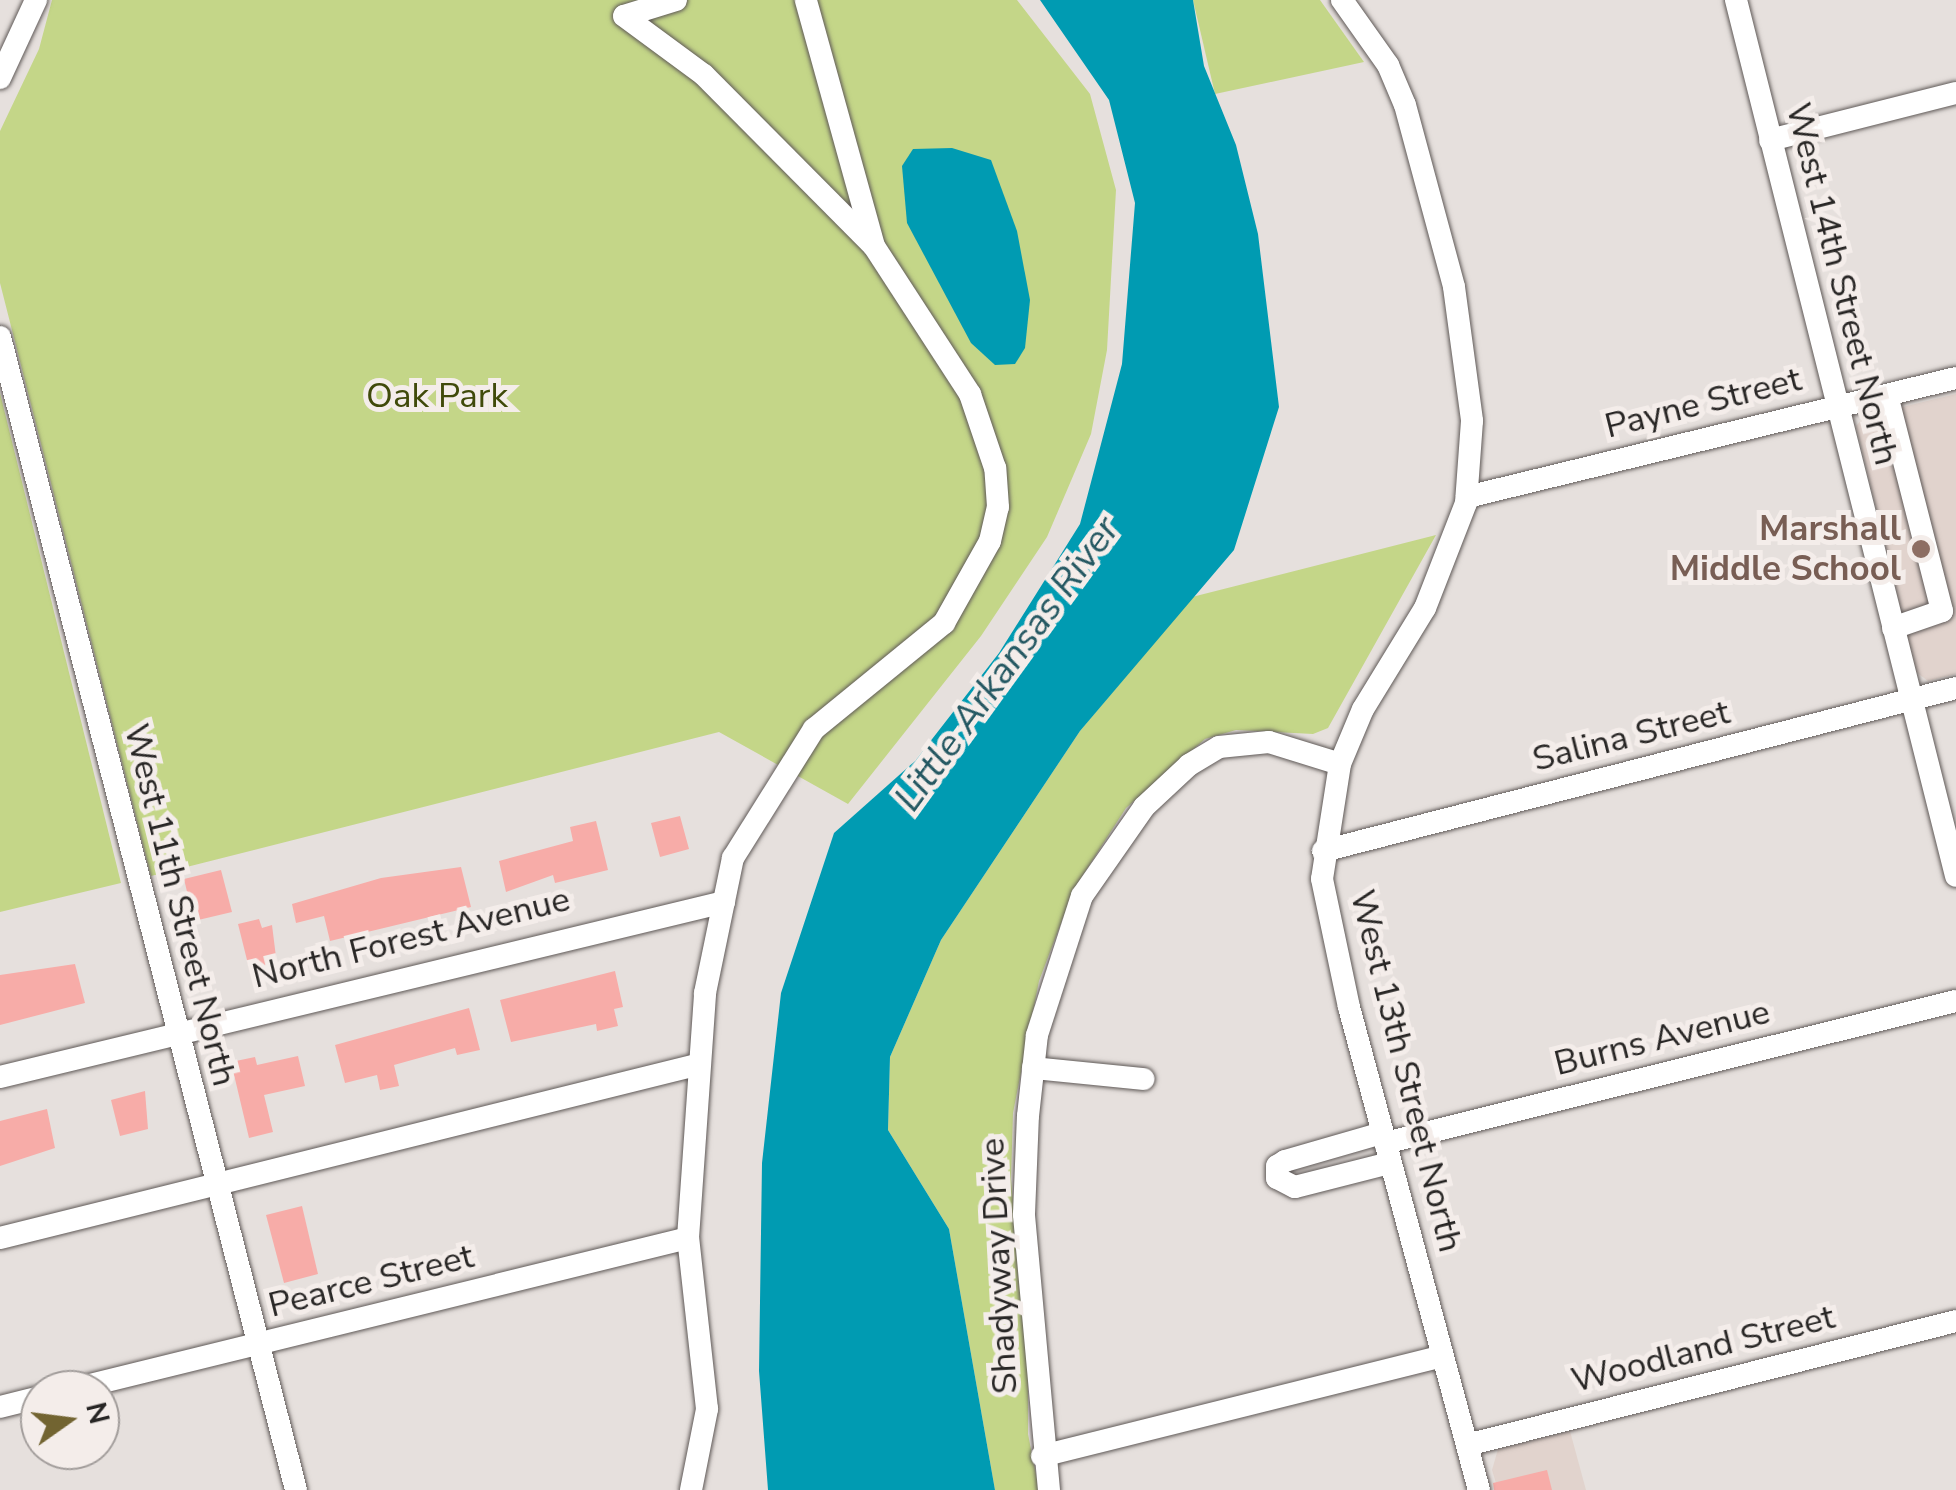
<!DOCTYPE html>
<html>
<head>
<meta charset="utf-8">
<style>
  body { margin:0 }
  #map { position:relative; width:1956px; height:1490px; overflow:hidden; background:#e6e0dd; font-family:"Nunito Sans",sans-serif }
  div>[style] { position:absolute }
  .built>* { inset:0; background:#e1d3cd }
  .green>* { inset:0; background:#c4d688 }
  .water>* { inset:0; background:#009bb2 }
  .building>* { inset:0; background:#f7aca8 }
  .roads { filter:drop-shadow(0 0 2px #5f5957) drop-shadow(0 0 2px #5f5957) }
  .minor>* { height:22px; margin:-11px; padding:0 11px; transform-origin:11px; border-radius:11px; background:#fff }
  .dots>* { width:28px; height:28px; translate:-50% -50%; box-sizing:border-box; border:5px solid #f4edea; border-radius:50% }
  span { translate:-50% -50%; white-space:nowrap; text-align:center; line-height:1.15; -webkit-text-stroke:10px #f4edea; paint-order:stroke }
  .street-label { font-size:35px; color:#282625 }
  .park-label { font-size:35px; color:#404a0a }
  .education-label { font-size:35px; color:#785e54; font-weight:700 }
  .right { translate:-100% -50%; text-align:right }
  .water-label { font-size:38px; color:#255862; font-style:italic }
  .north { position:absolute; left:20px; top:1370px; width:100px; height:100px; box-sizing:border-box; background:#f4edea; border:2px solid #a29d9b; border-radius:50%; rotate:76deg; font-size:28px; font-weight:700; line-height:40px; text-align:center; color:#282625 }
  .north::after { content:''; display:block; margin:auto; width:35px; height:45px; background:#726431; clip-path:polygon(50% 0,100% 100%,50% 72%,0 100%) }
</style>
</head>
<body>
<div id="map">
  <div class="built">
    <i style="clip-path:polygon(1956px 394px,1956px 674px,1928px 681px,1916px 672px,1856px 426px,1865px 416px)"></i>
    <i style="clip-path:polygon(1570px 1431px,1586px 1490px,1498px 1490px,1492px 1470px,1498px 1449px)"></i>
  </div>
  <div class="green">
    <i style="clip-path:polygon(52px 0,1017px 0,1090px 94px,1116px 190px,1107px 350px,1091px 434px,1047px 537px,981px 636px,848px 804px,719px 732px,151px 876px,0 283px,0 131px,39px 49px)"></i>
    <i style="clip-path:polygon(1193px 0,1320px 0,1364px 62px,1215px 94px)"></i>
    <i style="clip-path:polygon(0 393px,121px 883px,0 912px)"></i>
    <i style="clip-path:polygon(1436px 535px,1328px 728px,1313px 734px,1236px 730px,1205px 739px,1126px 808px,1074px 889px,1039px 981px,1013px 1113px,1011px 1179px,1028px 1354px,1028px 1434px,1039px 1490px,995px 1490px,949px 1229px,888px 1130px,890px 1057px,941px 940px,1080px 731px,1192px 597px)"></i>
  </div>
  <div class="water">
    <i style="clip-path:polygon(1040px 0,1193px 0,1204px 66px,1236px 145px,1258px 234px,1279px 407px,1234px 550px,1080px 731px,941px 940px,890px 1057px,888px 1130px,949px 1229px,995px 1490px,768px 1490px,759px 1371px,762px 1163px,781px 993px,834px 833px,915px 761px,999px 653px,1080px 524px,1122px 364px,1135px 203px,1109px 100px)"></i>
    <i style="clip-path:polygon(952px 148px,991px 160px,1017px 231px,1030px 300px,1025px 348px,1015px 364px,995px 365px,971px 343px,907px 223px,902px 166px,913px 149px)"></i>
  </div>
  <div class="building">
    <i style="clip-path:polygon(680px 816px,689px 849px,660px 857px,651px 823px)"></i>
    <i style="clip-path:polygon(596px 821px,608px 870px,555px 883px,553px 875px,506px 892px,499px 861px,573px 841px,570px 827px)"></i>
    <i style="clip-path:polygon(461px 867px,471px 907px,330px 941px,324px 916px,296px 923px,292px 904px,381px 878px)"></i>
    <i style="clip-path:polygon(221px 870px,232px 912px,194px 921px,184px 879px)"></i>
    <i style="clip-path:polygon(259px 919px,262px 928px,272px 925px,277px 965px,250px 972px,238px 924px)"></i>
    <i style="clip-path:polygon(75px 964px,85px 1003px,0 1025px,0 975px)"></i>
    <i style="clip-path:polygon(615px 971px,623px 1007px,614px 1009px,618px 1026px,597px 1031px,596px 1024px,511px 1042px,500px 1000px)"></i>
    <i style="clip-path:polygon(469px 1008px,480px 1050px,457px 1055px,455px 1048px,394px 1065px,399px 1086px,380px 1090px,377px 1075px,345px 1083px,335px 1045px)"></i>
    <i style="clip-path:polygon(298px 1056px,305px 1086px,264px 1095px,273px 1132px,249px 1138px,231px 1062px,255px 1057px,257px 1065px)"></i>
    <i style="clip-path:polygon(145px 1091px,148px 1129px,120px 1136px,111px 1100px)"></i>
    <i style="clip-path:polygon(47px 1109px,55px 1148px,0 1166px,0 1121px)"></i>
    <i style="clip-path:polygon(302px 1206px,318px 1274px,284px 1283px,266px 1215px)"></i>
    <i style="clip-path:polygon(1547px 1470px,1552px 1490px,1494px 1490px,1493px 1483px)"></i>
  </div>
  <div class="roads">
    <div class="minor">
      <i style="left:676px;top:0;width:54px;rotate:162.9deg"></i>
      <i style="left:624px;top:16px;width:99px;rotate:36.4deg"></i>
      <i style="left:704px;top:75px;width:238px;rotate:45.2deg"></i>
      <i style="left:1342px;top:0;width:80px;rotate:54.7deg"></i>
      <i style="left:1388px;top:65px;width:43px;rotate:67deg"></i>
      <i style="left:1405px;top:105px;width:188px;rotate:74.9deg"></i>
      <i style="left:1454px;top:287px;width:135px;rotate:82.3deg"></i>
      <i style="left:1472px;top:421px;width:82px;rotate:94.2deg"></i>
      <i style="left:1466px;top:503px;width:113px;rotate:111.3deg"></i>
      <i style="left:1425px;top:608px;width:119px;rotate:121.5deg"></i>
      <i style="left:1363px;top:709px;width:60px;rotate:112.7deg"></i>
      <i style="left:1340px;top:764px;width:116px;rotate:98.9deg"></i>
      <i style="left:1322px;top:879px;width:131px;rotate:78.1deg"></i>
      <i style="left:1349px;top:1007px;width:500px;rotate:74.94deg"></i>
      <i style="left:1736px;top:0;width:903px;rotate:75.9deg"></i>
      <i style="left:0;top:78px;width:86px;rotate:-65.2deg"></i>
      <i style="left:1770px;top:140px;width:192px;rotate:-14.2deg"></i>
      <i style="left:0;top:337px;width:1190px;rotate:75.6deg"></i>
      <i style="left:1887px;top:395px;width:223px;rotate:75.7deg"></i>
      <i style="left:1942px;top:611px;width:52px;rotate:160.9deg"></i>
      <i style="left:1467px;top:497px;width:503px;rotate:-13.68deg"></i>
      <i style="left:1323px;top:851px;width:654px;rotate:-14.44deg"></i>
      <i style="left:1033px;top:1068px;width:111px;rotate:5.7deg"></i>
      <i style="left:0;top:1077px;width:745px;rotate:-13.59deg"></i>
      <i style="left:1382px;top:1133px;width:101px;rotate:163.9deg"></i>
      <i style="left:1285px;top:1161px;width:9px;rotate:148deg"></i>
      <i style="left:1277px;top:1166px;width:12px;rotate:90deg"></i>
      <i style="left:1277px;top:1178px;width:20px;rotate:27deg"></i>
      <i style="left:1295px;top:1187px;width:98px;rotate:-14.2deg"></i>
      <i style="left:1385px;top:1143px;width:588px;rotate:-13.97deg"></i>
      <i style="left:0;top:1238px;width:721px;rotate:-13.96deg"></i>
      <i style="left:70px;top:1390px;width:636px;rotate:-13.82deg"></i>
      <i style="left:0;top:1407px;width:41px;rotate:-14deg"></i>
      <i style="left:1467px;top:1445px;width:504px;rotate:-14.23deg"></i>
      <i style="left:1042px;top:1456px;width:412px;rotate:-14deg"></i>
      <i style="left:691px;top:1490px;width:83px;rotate:-78.8deg"></i>
      <i style="left:707px;top:1409px;width:172px;rotate:-96.3deg"></i>
      <i style="left:688px;top:1238px;width:246px;rotate:-86deg"></i>
      <i style="left:705px;top:993px;width:138px;rotate:-78.3deg"></i>
      <i style="left:733px;top:858px;width:152px;rotate:-57.9deg"></i>
      <i style="left:814px;top:729px;width:168px;rotate:-39.2deg"></i>
      <i style="left:944px;top:623px;width:94px;rotate:-60.7deg"></i>
      <i style="left:990px;top:541px;width:35px;rotate:-77deg"></i>
      <i style="left:998px;top:507px;width:39px;rotate:-94deg"></i>
      <i style="left:995px;top:468px;width:78px;rotate:-108.7deg"></i>
      <i style="left:970px;top:394px;width:176px;rotate:-123deg"></i>
      <i style="left:874px;top:246px;width:255px;rotate:-105.5deg"></i>
      <i style="left:1049px;top:1490px;width:277px;rotate:-95.2deg"></i>
      <i style="left:1024px;top:1214px;width:98px;rotate:-87.7deg"></i>
      <i style="left:1028px;top:1116px;width:81px;rotate:-83.7deg"></i>
      <i style="left:1037px;top:1035px;width:146px;rotate:-72.1deg"></i>
      <i style="left:1082px;top:896px;width:108px;rotate:-55.1deg"></i>
      <i style="left:1144px;top:807px;width:62px;rotate:-43deg"></i>
      <i style="left:1189px;top:765px;width:35px;rotate:-31deg"></i>
      <i style="left:1219px;top:747px;width:50px;rotate:-5.7deg"></i>
      <i style="left:1269px;top:742px;width:74px;rotate:17.2deg"></i>
    </div>
  </div>
  <div class="dots">
    <i style="left:1921px;top:549px;background:#8d6e63"></i>
  </div>
  <div class="street-label">
    <span style="left:1842px;top:284px;rotate:76deg">West 14th Street North</span>
    <span style="left:1703px;top:403px;rotate:-14deg">Payne Street</span>
    <span style="left:1631px;top:736px;rotate:-14deg">Salina Street</span>
    <span style="left:180px;top:905px;rotate:76deg">West 11th Street North</span>
    <span style="left:411px;top:938px;rotate:-14deg">North Forest Avenue</span>
    <span style="left:1662px;top:1038px;rotate:-14deg">Burns Avenue</span>
    <span style="left:1406px;top:1071px;rotate:76deg">West 13th Street North</span>
    <span style="left:999px;top:1266px;rotate:-93deg">Shadyway Drive</span>
    <span style="left:371px;top:1281px;rotate:-14deg">Pearce Street</span>
    <span style="left:1703px;top:1349px;rotate:-14deg">Woodland Street</span>
  </div>
  <div class="park-label">
    <span style="left:437px;top:396px">Oak Park</span>
  </div>
  <div class="education-label">
    <span class="right" style="left:1901px;top:549px">Marshall<br>Middle School</span>
  </div>
  <div class="water-label">
    <span style="left:1007px;top:664px;rotate:-54deg">Little Arkansas River</span>
  </div>
  <div class="north">N</div>
</div>
</body>
</html>
